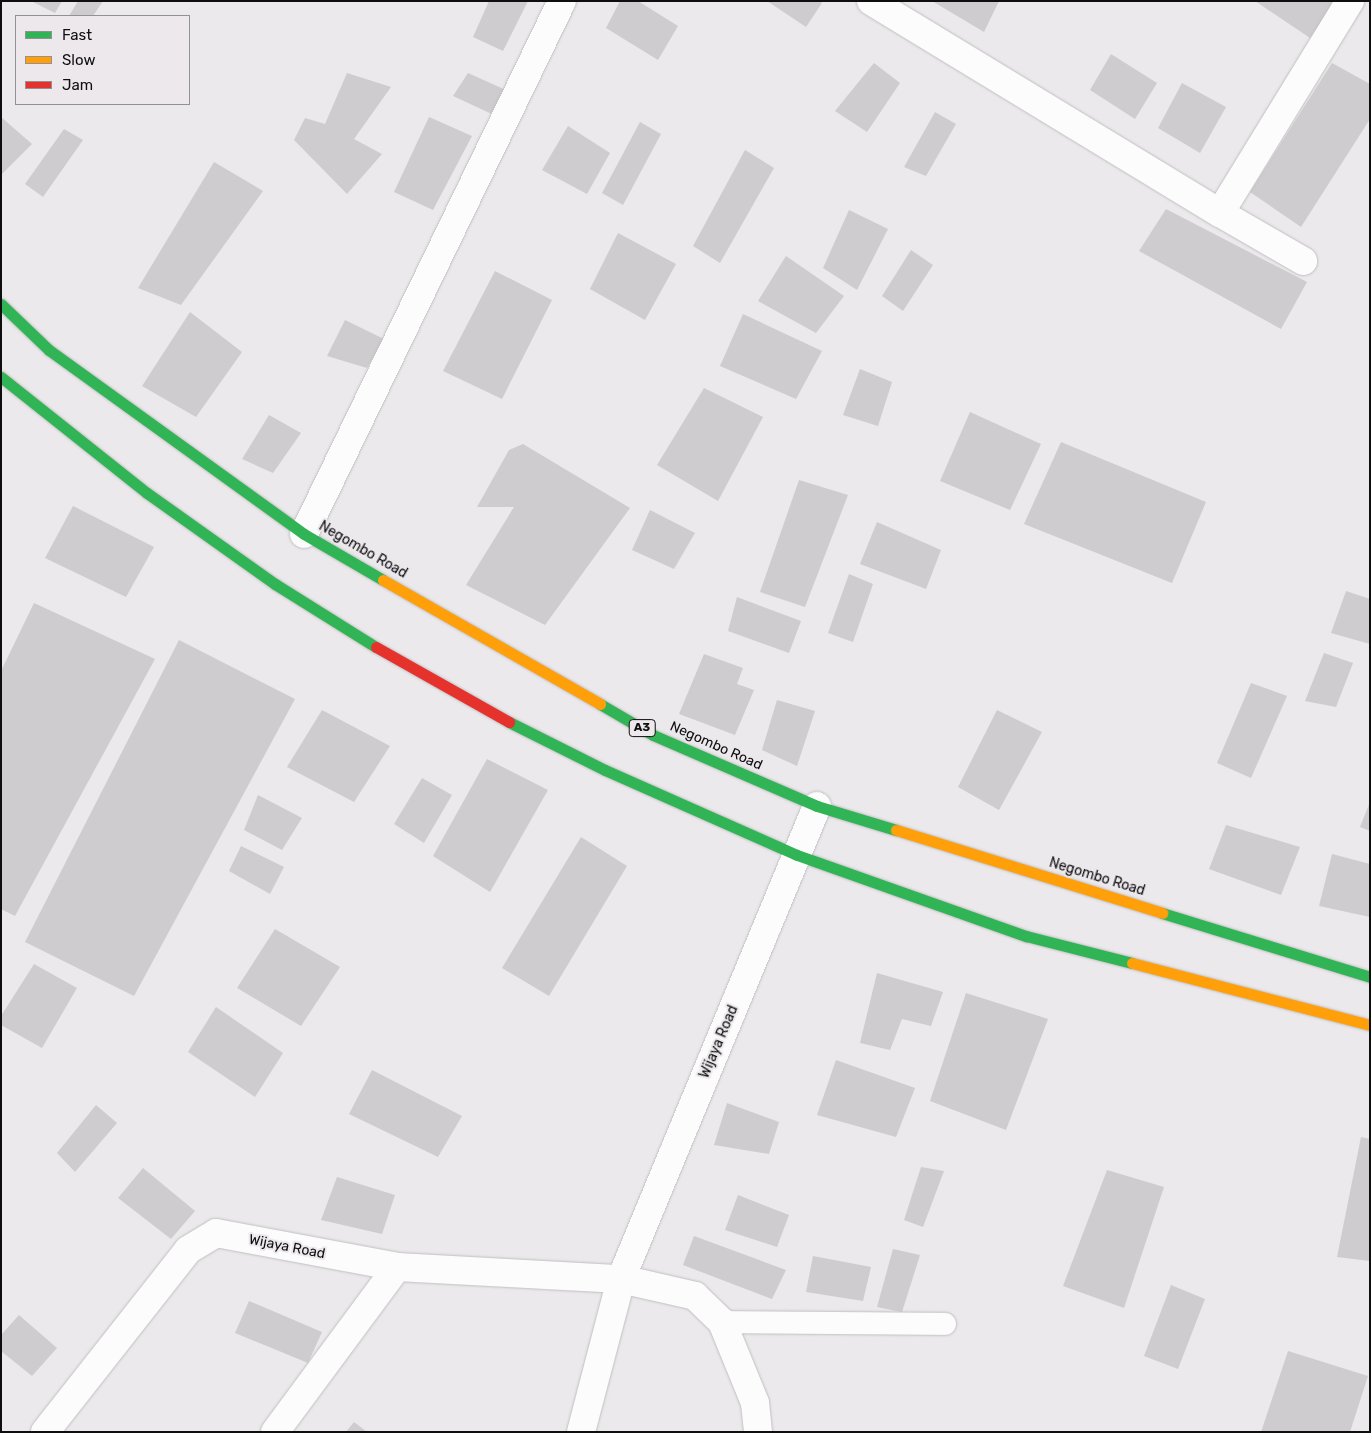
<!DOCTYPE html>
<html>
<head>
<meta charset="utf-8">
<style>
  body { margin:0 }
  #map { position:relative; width:1371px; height:1433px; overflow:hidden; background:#ebe9eb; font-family:Rubik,sans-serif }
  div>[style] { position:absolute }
  .building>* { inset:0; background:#ceccce }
  .roads { filter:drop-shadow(0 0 1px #c1bfc1) drop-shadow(0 0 1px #c1bfc1) }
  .lane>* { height:22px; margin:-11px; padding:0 11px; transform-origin:11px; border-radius:11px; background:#fcfcfc }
  .street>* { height:28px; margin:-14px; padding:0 14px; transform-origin:14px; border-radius:14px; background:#fcfcfc }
  .fast>* { height:11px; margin:-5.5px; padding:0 5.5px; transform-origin:5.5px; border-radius:5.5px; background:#30b455 }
  .slow>* { height:11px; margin:-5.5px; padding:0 5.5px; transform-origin:5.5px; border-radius:5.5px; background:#ff9f0a }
  .jam>* { height:11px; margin:-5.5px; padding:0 5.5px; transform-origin:5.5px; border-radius:5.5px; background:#e5322d }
  span { translate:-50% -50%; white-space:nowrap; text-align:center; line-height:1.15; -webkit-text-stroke:4px #ece8ec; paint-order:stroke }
  .shield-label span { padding:1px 4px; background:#ece8ec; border:1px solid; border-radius:4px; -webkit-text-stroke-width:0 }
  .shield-label { font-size:12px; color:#0f0e0f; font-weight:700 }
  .street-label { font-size:14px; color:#0f0e0f }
  .frame { position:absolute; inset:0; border:2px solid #0f0e0f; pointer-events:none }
  .legend { position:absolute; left:15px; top:15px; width:175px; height:90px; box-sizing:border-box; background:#ece8ec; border:1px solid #949194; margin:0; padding:6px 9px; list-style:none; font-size:15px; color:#0f0e0f }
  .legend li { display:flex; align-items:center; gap:10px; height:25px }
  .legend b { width:25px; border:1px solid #949194 }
</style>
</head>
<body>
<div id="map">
  <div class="building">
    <i style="clip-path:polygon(31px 1px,62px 1px,55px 13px)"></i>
    <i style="clip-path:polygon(78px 1px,103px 1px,93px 16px,69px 16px)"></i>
    <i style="clip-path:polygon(489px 1px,528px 1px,503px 51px,473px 37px)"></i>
    <i style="clip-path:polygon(620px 1px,638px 1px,678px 26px,658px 60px,606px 28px)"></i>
    <i style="clip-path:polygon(767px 1px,819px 1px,822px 3px,806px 27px)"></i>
    <i style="clip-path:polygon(932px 1px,999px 1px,984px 32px)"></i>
    <i style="clip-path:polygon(1255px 1px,1336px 1px,1310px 38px)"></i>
    <i style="clip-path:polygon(1111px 54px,1157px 83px,1135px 119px,1090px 90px)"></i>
    <i style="clip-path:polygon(874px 63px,900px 83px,867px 132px,835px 111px)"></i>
    <i style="clip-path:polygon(1332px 63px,1370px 84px,1370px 119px,1301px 227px,1250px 192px)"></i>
    <i style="clip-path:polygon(347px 73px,391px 87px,354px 139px,382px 154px,347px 194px,294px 140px,305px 118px,325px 124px)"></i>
    <i style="clip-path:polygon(468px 73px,508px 91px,494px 115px,453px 96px)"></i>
    <i style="clip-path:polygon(1182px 83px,1226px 107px,1200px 153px,1158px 128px)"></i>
    <i style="clip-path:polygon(935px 112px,956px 124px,926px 176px,904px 167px)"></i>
    <i style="clip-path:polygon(1px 117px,32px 144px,1px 175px)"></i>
    <i style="clip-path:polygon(429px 117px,472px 136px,433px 210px,394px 192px)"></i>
    <i style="clip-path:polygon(640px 122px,661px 134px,623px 205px,602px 193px)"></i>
    <i style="clip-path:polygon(568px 126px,610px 153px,587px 194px,542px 170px)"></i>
    <i style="clip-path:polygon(64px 129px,83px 140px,43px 197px,25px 184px)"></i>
    <i style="clip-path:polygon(745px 150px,774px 168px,720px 263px,693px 246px)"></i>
    <i style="clip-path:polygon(214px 162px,263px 191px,181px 305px,138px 288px)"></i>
    <i style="clip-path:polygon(1166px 209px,1307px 282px,1281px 329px,1139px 251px)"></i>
    <i style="clip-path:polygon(849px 210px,888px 229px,857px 290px,823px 268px)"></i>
    <i style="clip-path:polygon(618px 233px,676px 264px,645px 320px,590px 289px)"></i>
    <i style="clip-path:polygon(911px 250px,933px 265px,903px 311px,882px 296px)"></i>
    <i style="clip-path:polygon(786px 256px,844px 296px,816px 333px,758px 301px)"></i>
    <i style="clip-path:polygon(495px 271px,552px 300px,502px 399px,443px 371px)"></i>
    <i style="clip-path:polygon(190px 312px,242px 352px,196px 417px,142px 386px)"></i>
    <i style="clip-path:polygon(743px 314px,822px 351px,796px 399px,720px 366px)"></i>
    <i style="clip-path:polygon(345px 320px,384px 339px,367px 368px,327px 356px)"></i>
    <i style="clip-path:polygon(860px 369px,892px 382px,878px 426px,843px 415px)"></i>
    <i style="clip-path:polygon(704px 388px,763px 417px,718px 501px,657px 465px)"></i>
    <i style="clip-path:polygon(970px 412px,1041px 444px,1010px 510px,940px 481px)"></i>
    <i style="clip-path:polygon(269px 415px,301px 433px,273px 473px,242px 459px)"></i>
    <i style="clip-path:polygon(1061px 442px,1206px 502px,1172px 583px,1024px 524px)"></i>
    <i style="clip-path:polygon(523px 444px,630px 508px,545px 625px,466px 585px,514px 507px,477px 507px,509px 450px)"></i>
    <i style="clip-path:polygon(799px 480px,848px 495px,805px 607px,760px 592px)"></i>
    <i style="clip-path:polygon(73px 506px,154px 547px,126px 597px,45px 558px)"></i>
    <i style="clip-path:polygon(650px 510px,695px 533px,674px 569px,632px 550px)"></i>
    <i style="clip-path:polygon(877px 522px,941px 550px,926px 589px,860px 564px)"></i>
    <i style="clip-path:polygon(849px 574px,873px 584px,853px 642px,828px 633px)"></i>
    <i style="clip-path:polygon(1346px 591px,1370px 599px,1370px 644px,1331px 633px)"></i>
    <i style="clip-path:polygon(737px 597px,801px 621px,789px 653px,728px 631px)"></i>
    <i style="clip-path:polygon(34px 603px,155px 659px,15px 916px,1px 909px,1px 671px)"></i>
    <i style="clip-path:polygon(179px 640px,295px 699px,134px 996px,25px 942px)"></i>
    <i style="clip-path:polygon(1324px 653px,1353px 663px,1336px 707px,1305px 701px)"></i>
    <i style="clip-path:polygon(704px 654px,743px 668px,737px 684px,754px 690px,735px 735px,679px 714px)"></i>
    <i style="clip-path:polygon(1251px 683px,1287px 696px,1251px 778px,1217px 763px)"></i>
    <i style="clip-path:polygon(777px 700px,815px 711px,797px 766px,762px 750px)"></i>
    <i style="clip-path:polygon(322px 710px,390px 746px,354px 802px,287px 767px)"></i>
    <i style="clip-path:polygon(997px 710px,1042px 732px,999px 810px,958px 787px)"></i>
    <i style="clip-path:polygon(487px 759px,548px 790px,490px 892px,433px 856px)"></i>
    <i style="clip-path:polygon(422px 778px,452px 795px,424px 843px,394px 824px)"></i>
    <i style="clip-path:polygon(258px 795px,302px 818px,282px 850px,244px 830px)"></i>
    <i style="clip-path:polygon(1370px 802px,1370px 831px,1360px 827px)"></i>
    <i style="clip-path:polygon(1226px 825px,1300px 847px,1281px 895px,1209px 869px)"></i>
    <i style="clip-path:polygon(581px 837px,627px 866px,549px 996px,502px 968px)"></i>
    <i style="clip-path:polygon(241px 846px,284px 867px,270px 894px,229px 871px)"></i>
    <i style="clip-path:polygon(1332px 854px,1370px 864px,1370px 917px,1319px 906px)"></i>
    <i style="clip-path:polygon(275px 929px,340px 967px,301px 1026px,237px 988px)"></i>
    <i style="clip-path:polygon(34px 964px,77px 988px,42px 1048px,1px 1025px,1px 1016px)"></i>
    <i style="clip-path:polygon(877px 973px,943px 992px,931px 1026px,902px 1019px,890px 1050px,860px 1043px)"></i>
    <i style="clip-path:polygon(966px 993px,1048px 1019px,1006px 1130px,930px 1101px)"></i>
    <i style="clip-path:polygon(216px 1007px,283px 1053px,255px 1097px,188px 1052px)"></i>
    <i style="clip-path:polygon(836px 1060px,915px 1088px,896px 1137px,817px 1115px)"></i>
    <i style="clip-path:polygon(372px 1070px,462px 1116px,438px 1157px,349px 1114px)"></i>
    <i style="clip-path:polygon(727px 1103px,779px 1122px,769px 1154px,714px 1145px)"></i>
    <i style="clip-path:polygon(96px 1105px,117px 1123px,75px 1172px,57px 1153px)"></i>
    <i style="clip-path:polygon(1361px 1137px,1370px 1139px,1370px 1261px,1337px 1257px)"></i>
    <i style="clip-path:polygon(921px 1167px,944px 1171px,923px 1227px,904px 1220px)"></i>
    <i style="clip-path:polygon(143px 1168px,195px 1211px,171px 1239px,118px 1198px)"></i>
    <i style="clip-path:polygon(1107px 1170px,1164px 1187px,1124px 1308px,1063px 1286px)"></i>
    <i style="clip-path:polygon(337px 1177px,395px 1195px,382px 1234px,321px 1220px)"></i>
    <i style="clip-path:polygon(738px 1195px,789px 1215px,777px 1247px,725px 1230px)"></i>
    <i style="clip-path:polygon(694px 1236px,786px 1270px,772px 1299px,683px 1265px)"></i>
    <i style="clip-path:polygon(893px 1249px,920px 1255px,902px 1312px,877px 1307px)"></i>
    <i style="clip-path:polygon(813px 1256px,871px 1267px,863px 1301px,806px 1292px)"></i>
    <i style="clip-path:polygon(1171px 1285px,1205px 1299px,1178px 1369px,1144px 1356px)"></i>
    <i style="clip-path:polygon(249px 1301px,322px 1332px,308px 1363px,235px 1333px)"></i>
    <i style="clip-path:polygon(19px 1315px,57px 1348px,32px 1376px,1px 1351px,1px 1335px)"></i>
    <i style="clip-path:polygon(1288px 1351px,1368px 1376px,1350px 1432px,1261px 1432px)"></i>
    <i style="clip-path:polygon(354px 1422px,367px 1432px,346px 1432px)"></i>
  </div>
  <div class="roads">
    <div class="lane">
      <i style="left:722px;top:1322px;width:223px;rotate:0.5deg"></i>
    </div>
    <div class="street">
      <i style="left:871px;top:1px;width:408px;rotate:31.3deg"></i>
      <i style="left:1220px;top:213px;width:96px;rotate:30deg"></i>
      <i style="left:1220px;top:213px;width:249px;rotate:-58.5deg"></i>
      <i style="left:304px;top:534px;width:592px;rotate:-64.17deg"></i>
      <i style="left:45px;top:1432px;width:231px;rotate:-51.8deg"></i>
      <i style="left:188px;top:1250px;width:33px;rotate:-31deg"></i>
      <i style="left:216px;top:1233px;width:184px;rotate:10.6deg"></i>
      <i style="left:397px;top:1267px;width:224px;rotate:3.1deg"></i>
      <i style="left:621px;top:1279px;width:76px;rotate:12.9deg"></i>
      <i style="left:695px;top:1296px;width:37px;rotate:44deg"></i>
      <i style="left:722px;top:1322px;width:87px;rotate:67.8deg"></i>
      <i style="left:755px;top:1403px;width:29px;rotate:84deg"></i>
      <i style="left:275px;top:1432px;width:205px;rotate:-53.5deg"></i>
      <i style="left:581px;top:1432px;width:158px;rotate:-75.3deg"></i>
      <i style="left:621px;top:1279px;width:512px;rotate:-67.49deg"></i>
    </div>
    <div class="fast">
      <i style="left:1px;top:304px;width:66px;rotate:43.8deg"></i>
      <i style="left:49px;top:350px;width:314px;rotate:35.8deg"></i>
      <i style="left:304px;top:534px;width:91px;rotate:30.2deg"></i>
      <i style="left:1px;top:377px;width:186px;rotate:38.5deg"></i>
      <i style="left:147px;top:493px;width:157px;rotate:35.4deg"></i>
      <i style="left:275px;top:584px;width:119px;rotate:32deg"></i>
      <i style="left:600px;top:704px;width:61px;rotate:30.3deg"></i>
      <i style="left:653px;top:735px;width:179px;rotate:23.4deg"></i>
      <i style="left:817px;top:806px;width:83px;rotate:16.9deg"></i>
      <i style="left:509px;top:722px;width:107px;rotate:26.6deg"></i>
      <i style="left:605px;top:770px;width:210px;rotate:23.9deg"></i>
      <i style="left:797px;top:855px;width:243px;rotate:19.5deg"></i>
      <i style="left:1026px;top:936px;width:109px;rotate:14.3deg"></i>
      <i style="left:1162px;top:913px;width:218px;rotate:17.1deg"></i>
    </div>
    <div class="slow">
      <i style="left:383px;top:580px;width:250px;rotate:29.7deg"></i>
      <i style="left:896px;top:830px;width:279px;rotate:17.3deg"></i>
      <i style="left:1132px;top:963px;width:246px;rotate:14.6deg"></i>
    </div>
    <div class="jam">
      <i style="left:376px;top:647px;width:153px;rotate:29.4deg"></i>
    </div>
  </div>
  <div class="shield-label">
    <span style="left:642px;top:728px">A3</span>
  </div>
  <div class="street-label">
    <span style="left:363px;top:550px;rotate:30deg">Negombo Road</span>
    <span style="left:716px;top:746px;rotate:24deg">Negombo Road</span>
    <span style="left:1097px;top:877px;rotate:17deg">Negombo Road</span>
    <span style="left:719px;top:1042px;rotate:-67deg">Wijaya Road</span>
    <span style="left:287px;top:1247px;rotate:11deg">Wijaya Road</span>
  </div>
  <div class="frame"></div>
  <ul class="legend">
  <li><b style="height:6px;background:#30b455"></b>Fast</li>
  <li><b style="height:6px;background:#ff9f0a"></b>Slow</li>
  <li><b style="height:6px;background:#e5322d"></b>Jam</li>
  </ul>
</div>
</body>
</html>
